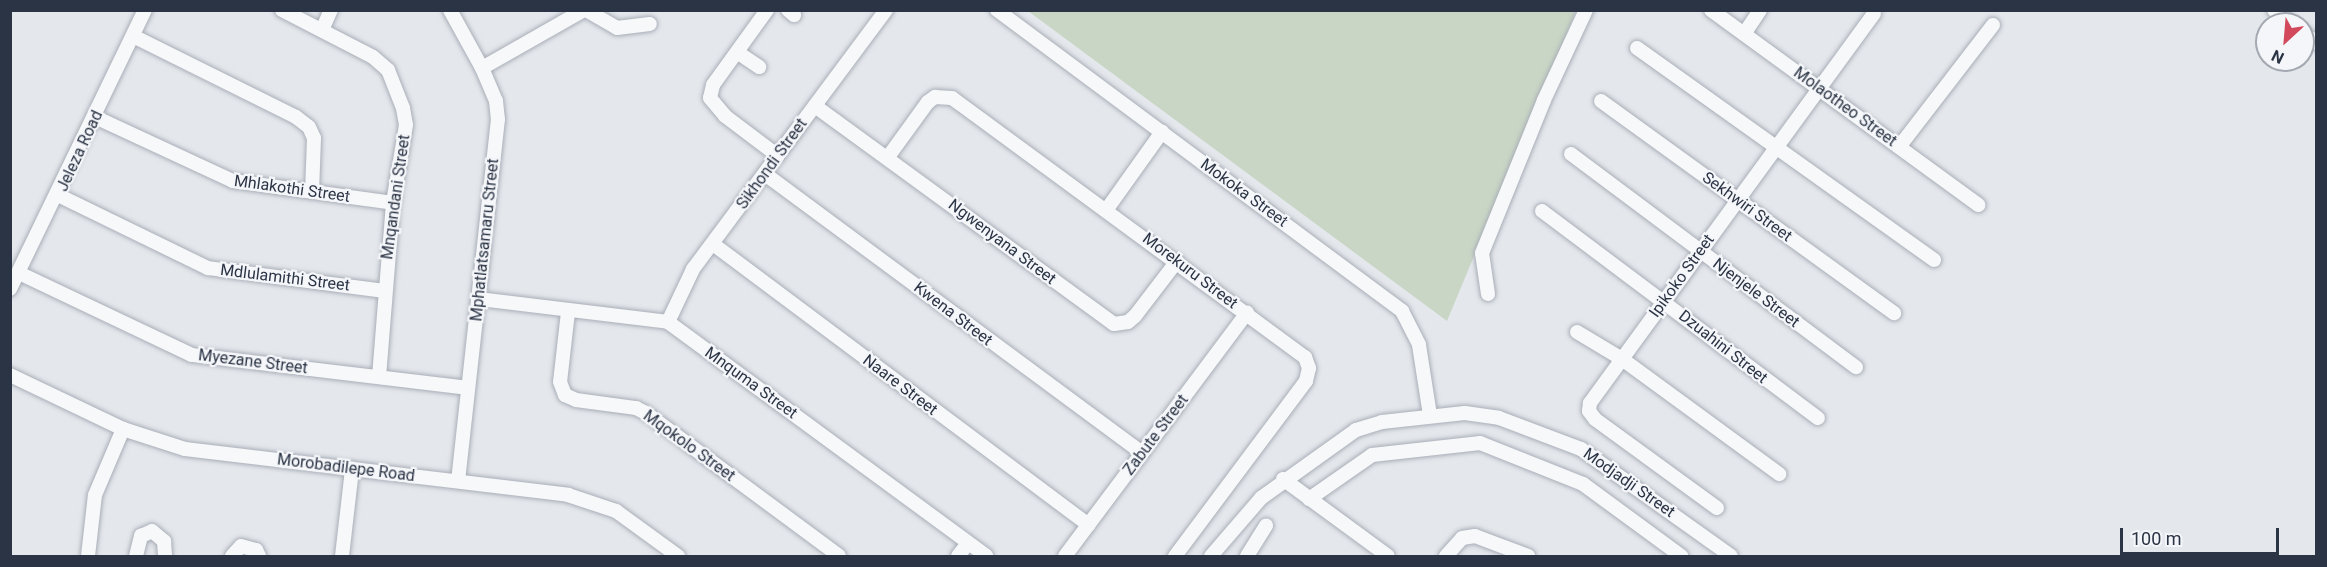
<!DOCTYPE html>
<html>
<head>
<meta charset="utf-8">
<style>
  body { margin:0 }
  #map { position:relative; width:2327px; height:567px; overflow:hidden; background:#e4e7ec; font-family:Roboto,sans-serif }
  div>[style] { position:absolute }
  .green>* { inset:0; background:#c9d6c5 }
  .roads { filter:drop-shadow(0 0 2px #a9aeb7) drop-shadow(0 0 2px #a9aeb7) }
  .minor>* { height:14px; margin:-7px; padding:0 7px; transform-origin:7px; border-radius:7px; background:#f7f8fa }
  span { translate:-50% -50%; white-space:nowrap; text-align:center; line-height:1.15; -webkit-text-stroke:4.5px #f4f6f9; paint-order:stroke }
  .street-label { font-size:16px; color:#2b3445 }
  .frame { position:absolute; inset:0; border:12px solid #2b3445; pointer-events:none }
  .north { position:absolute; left:2255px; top:12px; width:60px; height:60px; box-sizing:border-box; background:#f4f6f9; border:2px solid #a4a8b1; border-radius:50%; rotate:206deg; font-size:16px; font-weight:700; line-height:24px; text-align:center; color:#2b3445 }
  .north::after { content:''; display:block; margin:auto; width:21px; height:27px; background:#d1495b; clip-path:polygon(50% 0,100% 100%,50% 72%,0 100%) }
  .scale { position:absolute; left:2120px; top:528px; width:159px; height:27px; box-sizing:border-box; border:3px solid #2b3445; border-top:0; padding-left:8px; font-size:18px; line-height:21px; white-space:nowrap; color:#2b3445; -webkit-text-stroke:4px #f4f6f9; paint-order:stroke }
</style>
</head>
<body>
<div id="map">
  <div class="green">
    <i style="clip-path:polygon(1028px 11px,1576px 11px,1447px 321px)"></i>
  </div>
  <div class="roads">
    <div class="minor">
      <i style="left:282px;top:10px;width:102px;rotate:27.3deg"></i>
      <i style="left:373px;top:57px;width:20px;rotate:41deg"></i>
      <i style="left:388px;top:70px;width:41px;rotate:68.5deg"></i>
      <i style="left:403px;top:108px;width:17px;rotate:80deg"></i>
      <i style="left:406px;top:125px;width:79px;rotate:99.5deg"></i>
      <i style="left:393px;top:203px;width:174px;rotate:94.6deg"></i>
      <i style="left:450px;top:10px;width:66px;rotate:61.1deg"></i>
      <i style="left:482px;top:68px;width:36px;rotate:67deg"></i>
      <i style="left:496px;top:101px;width:18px;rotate:84deg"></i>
      <i style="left:498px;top:119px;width:364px;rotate:96.3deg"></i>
      <i style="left:586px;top:10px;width:36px;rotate:30deg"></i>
      <i style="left:617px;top:28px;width:33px;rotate:-7deg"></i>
      <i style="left:767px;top:10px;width:92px;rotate:125.8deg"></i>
      <i style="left:713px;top:85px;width:13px;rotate:103deg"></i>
      <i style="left:710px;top:98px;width:23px;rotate:50deg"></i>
      <i style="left:725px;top:116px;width:66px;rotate:37deg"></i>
      <i style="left:788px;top:10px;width:8px;rotate:40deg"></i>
      <i style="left:997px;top:10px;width:505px;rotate:36.62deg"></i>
      <i style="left:1402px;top:311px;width:38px;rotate:63deg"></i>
      <i style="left:1419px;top:345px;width:71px;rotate:81.1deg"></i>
      <i style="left:1711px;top:10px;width:331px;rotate:36.1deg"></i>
      <i style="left:2274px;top:10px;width:23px;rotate:38deg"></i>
      <i style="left:322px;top:30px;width:22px;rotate:-66deg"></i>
      <i style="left:2303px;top:32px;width:17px;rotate:40deg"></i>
      <i style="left:1744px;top:34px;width:29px;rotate:-56deg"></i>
      <i style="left:133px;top:36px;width:182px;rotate:26.4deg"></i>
      <i style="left:296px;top:117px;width:16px;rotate:38deg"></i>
      <i style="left:309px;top:127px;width:12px;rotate:66deg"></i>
      <i style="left:314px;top:138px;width:54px;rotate:92.1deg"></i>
      <i style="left:1637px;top:48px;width:365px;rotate:35.5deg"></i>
      <i style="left:737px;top:52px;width:27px;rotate:34deg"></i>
      <i style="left:482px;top:68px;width:117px;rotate:-29.6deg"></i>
      <i style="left:1601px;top:101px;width:362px;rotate:35.9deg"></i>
      <i style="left:815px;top:106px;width:370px;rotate:36.1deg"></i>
      <i style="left:1114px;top:324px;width:14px;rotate:-8deg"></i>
      <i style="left:1128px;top:322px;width:9px;rotate:-41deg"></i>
      <i style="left:1135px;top:316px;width:69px;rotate:-52.6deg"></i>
      <i style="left:95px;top:117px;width:152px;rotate:24.9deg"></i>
      <i style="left:233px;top:181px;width:162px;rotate:7.8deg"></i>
      <i style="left:1899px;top:147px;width:154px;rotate:-52.4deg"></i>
      <i style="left:1571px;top:154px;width:356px;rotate:36.8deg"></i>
      <i style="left:888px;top:157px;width:68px;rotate:-54deg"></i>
      <i style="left:928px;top:102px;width:9px;rotate:-36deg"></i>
      <i style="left:935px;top:97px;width:17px;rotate:3deg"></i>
      <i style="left:952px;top:98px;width:438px;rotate:36.3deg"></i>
      <i style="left:1305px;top:357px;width:12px;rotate:70deg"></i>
      <i style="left:1309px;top:368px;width:13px;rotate:103deg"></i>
      <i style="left:1306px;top:381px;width:219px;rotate:126.8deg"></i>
      <i style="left:765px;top:174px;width:469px;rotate:36.5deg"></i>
      <i style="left:58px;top:195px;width:167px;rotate:26deg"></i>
      <i style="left:208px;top:268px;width:177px;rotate:7.4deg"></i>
      <i style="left:1107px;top:209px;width:95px;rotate:-54.5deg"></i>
      <i style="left:1542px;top:211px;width:345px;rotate:36.9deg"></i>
      <i style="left:713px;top:244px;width:469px;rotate:36.8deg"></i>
      <i style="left:19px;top:273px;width:191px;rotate:25.4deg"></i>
      <i style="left:192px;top:355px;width:278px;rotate:6.8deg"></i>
      <i style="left:10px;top:289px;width:310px;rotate:-64.2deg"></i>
      <i style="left:1488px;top:294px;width:41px;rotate:-98.3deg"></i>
      <i style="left:1482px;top:253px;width:165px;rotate:-67.9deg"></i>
      <i style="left:1544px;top:100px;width:99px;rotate:-65deg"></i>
      <i style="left:479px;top:299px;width:190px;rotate:6.9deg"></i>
      <i style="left:668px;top:322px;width:395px;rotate:36.3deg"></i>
      <i style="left:568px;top:312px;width:70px;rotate:96.5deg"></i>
      <i style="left:560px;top:382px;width:14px;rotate:69deg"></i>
      <i style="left:565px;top:395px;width:12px;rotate:24deg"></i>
      <i style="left:576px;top:400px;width:61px;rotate:7.6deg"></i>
      <i style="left:636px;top:408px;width:11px;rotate:27deg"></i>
      <i style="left:646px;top:413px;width:240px;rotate:36.5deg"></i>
      <i style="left:668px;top:322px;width:59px;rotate:-64.7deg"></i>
      <i style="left:693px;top:269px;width:323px;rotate:-53.3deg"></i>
      <i style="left:1577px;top:332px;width:52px;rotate:31deg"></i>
      <i style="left:1622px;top:359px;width:195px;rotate:36.2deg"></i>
      <i style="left:10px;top:375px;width:125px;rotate:25.5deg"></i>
      <i style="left:123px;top:429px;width:65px;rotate:17.9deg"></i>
      <i style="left:185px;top:449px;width:386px;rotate:6.8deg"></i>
      <i style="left:568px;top:495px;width:51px;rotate:18.4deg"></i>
      <i style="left:616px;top:511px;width:77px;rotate:36deg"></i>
      <i style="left:1283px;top:479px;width:130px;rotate:36.3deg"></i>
      <i style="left:1309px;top:499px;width:77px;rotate:-34.9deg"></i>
      <i style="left:1372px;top:455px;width:109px;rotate:-6.3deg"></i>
      <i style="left:1480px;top:443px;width:111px;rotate:21.7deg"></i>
      <i style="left:1583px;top:484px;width:122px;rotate:36.3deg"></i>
      <i style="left:1717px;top:508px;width:151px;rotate:-143.9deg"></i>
      <i style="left:1595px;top:419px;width:10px;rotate:-127deg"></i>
      <i style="left:1589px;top:411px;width:8px;rotate:-83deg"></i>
      <i style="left:1590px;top:403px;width:482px;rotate:-53.9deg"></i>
      <i style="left:88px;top:556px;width:61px;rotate:-83.5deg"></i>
      <i style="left:95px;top:495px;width:72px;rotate:-67deg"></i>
      <i style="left:136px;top:556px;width:21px;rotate:-76deg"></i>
      <i style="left:141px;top:536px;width:12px;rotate:-24deg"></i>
      <i style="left:152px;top:531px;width:16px;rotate:40deg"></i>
      <i style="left:164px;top:541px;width:15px;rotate:86deg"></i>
      <i style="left:232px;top:556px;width:13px;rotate:-48deg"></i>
      <i style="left:241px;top:546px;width:16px;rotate:15deg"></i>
      <i style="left:256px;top:550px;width:7px;rotate:63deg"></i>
      <i style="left:342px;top:556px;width:88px;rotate:-83.4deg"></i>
      <i style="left:958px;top:556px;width:16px;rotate:-52deg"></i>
      <i style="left:1065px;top:556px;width:304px;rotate:-53.2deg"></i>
      <i style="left:1211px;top:556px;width:77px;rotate:-49.2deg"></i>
      <i style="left:1261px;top:498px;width:117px;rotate:-35.6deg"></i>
      <i style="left:1356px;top:430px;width:27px;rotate:-17deg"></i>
      <i style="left:1382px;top:422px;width:83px;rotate:-6.2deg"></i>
      <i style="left:1465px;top:413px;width:34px;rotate:8deg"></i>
      <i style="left:1499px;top:418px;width:88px;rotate:20.7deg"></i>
      <i style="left:1581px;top:449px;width:184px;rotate:35.5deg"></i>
      <i style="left:1247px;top:556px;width:36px;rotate:-58deg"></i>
      <i style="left:1446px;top:556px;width:24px;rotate:-48deg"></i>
      <i style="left:1462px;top:538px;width:13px;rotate:-9deg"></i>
      <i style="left:1475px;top:536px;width:57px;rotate:20.7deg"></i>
    </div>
  </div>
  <div class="street-label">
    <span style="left:1845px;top:107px;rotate:36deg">Molaotheo Street</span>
    <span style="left:80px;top:151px;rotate:-65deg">Jeleza Road</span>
    <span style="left:772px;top:164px;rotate:-54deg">Sikhondi Street</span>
    <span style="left:292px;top:189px;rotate:8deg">Mhlakothi Street</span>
    <span style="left:1244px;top:193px;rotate:36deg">Mokoka Street</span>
    <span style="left:396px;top:197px;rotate:-82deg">Mnqandani Street</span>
    <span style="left:1747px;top:207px;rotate:36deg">Sekhwiri Street</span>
    <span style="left:485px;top:240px;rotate:-84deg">Mphatlatsamaru Street</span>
    <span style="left:1002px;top:242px;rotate:37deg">Ngwenyana Street</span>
    <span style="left:1190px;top:271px;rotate:37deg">Morekuru Street</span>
    <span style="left:1682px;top:276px;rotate:-54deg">Ipikoko Street</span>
    <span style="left:285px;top:278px;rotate:7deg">Mdlulamithi Street</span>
    <span style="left:1756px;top:293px;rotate:37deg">Njenjele Street</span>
    <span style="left:953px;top:314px;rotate:37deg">Kwena Street</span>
    <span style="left:1723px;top:347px;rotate:38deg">Dzuahini Street</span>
    <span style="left:253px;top:362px;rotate:7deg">Myezane Street</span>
    <span style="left:751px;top:383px;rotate:36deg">Mnquma Street</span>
    <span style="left:900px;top:385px;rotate:37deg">Naare Street</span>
    <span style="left:1156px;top:435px;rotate:-53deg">Zabute Street</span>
    <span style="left:689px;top:446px;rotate:36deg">Mqokolo Street</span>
    <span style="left:346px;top:468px;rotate:7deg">Morobadilepe Road</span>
    <span style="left:1629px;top:483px;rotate:35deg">Modjadji Street</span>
  </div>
  <div class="frame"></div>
  <div class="north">N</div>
  <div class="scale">100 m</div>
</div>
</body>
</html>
